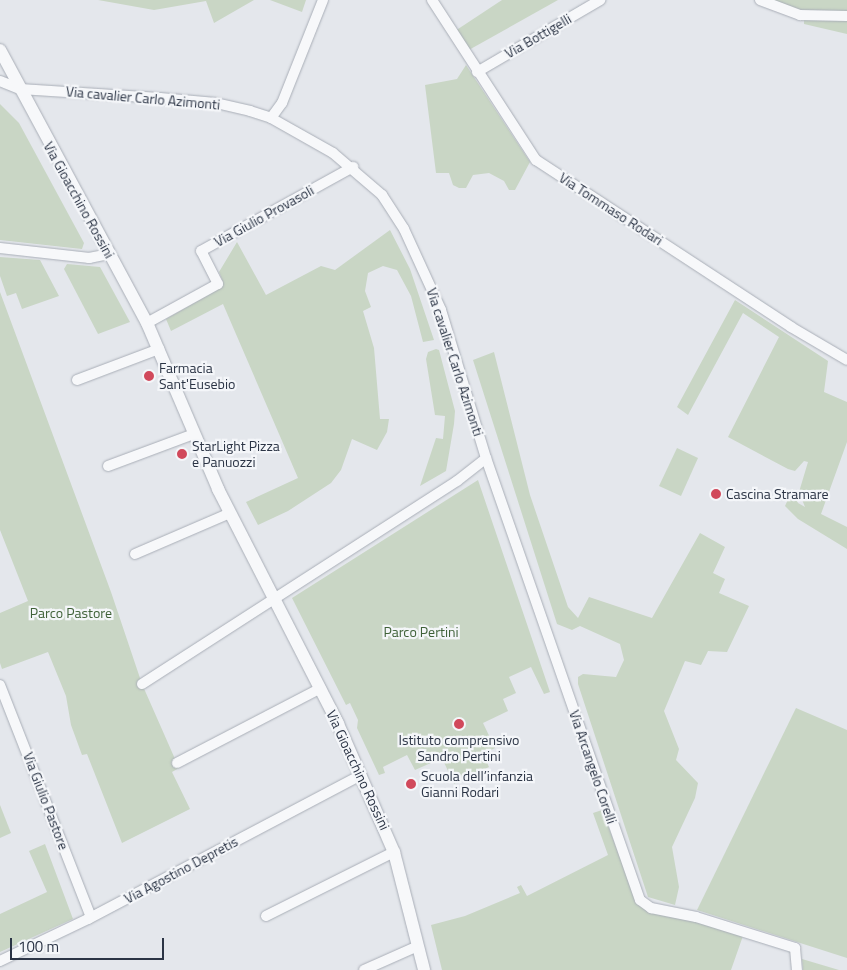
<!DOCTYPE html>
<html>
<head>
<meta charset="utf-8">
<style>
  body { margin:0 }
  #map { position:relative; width:847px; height:970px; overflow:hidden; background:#e4e7ec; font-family:"Titillium Web",sans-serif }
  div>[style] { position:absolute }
  .green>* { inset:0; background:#c9d6c5 }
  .roads { filter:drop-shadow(0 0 1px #a9aeb7) drop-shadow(0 0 1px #a9aeb7) }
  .minor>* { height:10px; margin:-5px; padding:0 5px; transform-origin:5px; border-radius:5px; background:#f7f8fa }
  .tertiary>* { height:12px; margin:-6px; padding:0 6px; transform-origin:6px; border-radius:6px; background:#f7f8fa }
  .dots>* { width:14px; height:14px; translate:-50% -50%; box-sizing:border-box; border:2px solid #f4f6f9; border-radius:50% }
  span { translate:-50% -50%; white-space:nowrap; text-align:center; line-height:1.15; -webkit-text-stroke:4.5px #f4f6f9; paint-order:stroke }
  .street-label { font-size:14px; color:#2b3445 }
  .poi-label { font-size:14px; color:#2b3445 }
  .left { translate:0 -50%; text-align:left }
  .park-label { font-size:14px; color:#3f6138 }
  .scale { position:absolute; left:10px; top:938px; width:154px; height:22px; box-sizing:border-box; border:2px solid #2b3445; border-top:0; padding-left:6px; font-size:15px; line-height:18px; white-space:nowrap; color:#2b3445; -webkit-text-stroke:4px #f4f6f9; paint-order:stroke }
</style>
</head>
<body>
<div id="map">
  <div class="green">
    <i style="clip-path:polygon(98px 0,254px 0,214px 23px,206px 1px,154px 10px)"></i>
    <i style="clip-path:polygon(270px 0,306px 0,302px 12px)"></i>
    <i style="clip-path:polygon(502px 0,558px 0,467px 51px,455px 31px)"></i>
    <i style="clip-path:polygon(761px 0,847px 0,847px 15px,799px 13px)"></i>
    <i style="clip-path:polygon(804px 16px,847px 17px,847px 34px,804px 24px)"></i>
    <i style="clip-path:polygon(466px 65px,530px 162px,515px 190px,509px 190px,504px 181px,489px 173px,473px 175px,466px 188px,459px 188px,453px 185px,449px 173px,436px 173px,425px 85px,457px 79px)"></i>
    <i style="clip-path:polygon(0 104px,19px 123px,84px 243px,82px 249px,0 240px)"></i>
    <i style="clip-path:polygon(390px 230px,410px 269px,434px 340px,423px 342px,411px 296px,397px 270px,383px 266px,368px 273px,365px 291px,371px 307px,363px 311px,374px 348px,380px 419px,389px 419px,387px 432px,377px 450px,352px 439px,341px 470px,331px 483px,288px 511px,258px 525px,246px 502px,298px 478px,223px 304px,171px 331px,166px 319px,210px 294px,223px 282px,219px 272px,237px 242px,266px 295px,321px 266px,335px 270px)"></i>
    <i style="clip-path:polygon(0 257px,40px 260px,59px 296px,22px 309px,16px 293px,7px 296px,0 276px)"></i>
    <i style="clip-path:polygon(67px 264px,100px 267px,130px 322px,98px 334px,64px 269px)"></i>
    <i style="clip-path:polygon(0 292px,111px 592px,142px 684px,179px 768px,172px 772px,190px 809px,122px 843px,87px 754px,82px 755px,71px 725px,66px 696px,48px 652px,2px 669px,0 663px,0 613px,28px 601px,0 530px)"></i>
    <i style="clip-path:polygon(735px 300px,828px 361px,824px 392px,847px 402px,847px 442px,821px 514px,847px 527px,847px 549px,798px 519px,785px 506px,792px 491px,798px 503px,805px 507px,799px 492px,808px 462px,804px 461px,795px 471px,788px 469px,728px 437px,779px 337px,743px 313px,688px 415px,677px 407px)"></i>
    <i style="clip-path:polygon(436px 349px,439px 350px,455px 411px,454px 424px,446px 471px,420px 486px,436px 438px,443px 439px,445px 416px,435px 415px,426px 359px,428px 352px)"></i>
    <i style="clip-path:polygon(494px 352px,530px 495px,568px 607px,578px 618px,589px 597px,652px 618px,700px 533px,725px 547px,713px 573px,725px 579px,719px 593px,749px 606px,727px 652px,708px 651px,701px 665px,685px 661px,664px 711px,679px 749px,676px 760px,698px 783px,695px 798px,672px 847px,679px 887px,675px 905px,648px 897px,578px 684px,578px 677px,583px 674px,616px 677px,624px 660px,620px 644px,580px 626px,572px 630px,557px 624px,473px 360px)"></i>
    <i style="clip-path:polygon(677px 448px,698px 458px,681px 496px,659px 486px)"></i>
    <i style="clip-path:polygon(478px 480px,550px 692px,544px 694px,531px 667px,509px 677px,516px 693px,503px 699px,508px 711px,483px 723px,495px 748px,483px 754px,489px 767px,454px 784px,442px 758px,415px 770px,407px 755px,383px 767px,385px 773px,379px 775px,357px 728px,358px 720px,350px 703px,346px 705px,292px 598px)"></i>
    <i style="clip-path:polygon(796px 708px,847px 730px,847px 958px,697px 910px)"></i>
    <i style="clip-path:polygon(0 805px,11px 833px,0 838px)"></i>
    <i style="clip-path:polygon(602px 810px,634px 894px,651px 908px,744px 933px,731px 970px,442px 970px,431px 925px,465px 916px,501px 901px,520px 893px,517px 887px,521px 885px,527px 896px,608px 855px,593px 813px)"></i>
    <i style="clip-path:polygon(45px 844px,73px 919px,0 952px,0 914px,47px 892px,29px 851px)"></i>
    <i style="clip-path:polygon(802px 959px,839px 970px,803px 970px)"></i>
  </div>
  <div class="roads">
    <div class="minor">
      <i style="left:432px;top:0;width:191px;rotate:57deg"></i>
      <i style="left:536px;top:160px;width:305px;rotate:33.2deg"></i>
      <i style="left:791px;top:327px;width:65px;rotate:30.5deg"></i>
      <i style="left:760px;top:0;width:43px;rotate:20.6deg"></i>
      <i style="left:800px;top:15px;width:47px;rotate:1.2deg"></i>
      <i style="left:477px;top:72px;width:143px;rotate:-30.3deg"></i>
      <i style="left:0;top:81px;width:22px;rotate:22deg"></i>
      <i style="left:20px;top:89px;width:140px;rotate:3.7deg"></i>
      <i style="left:160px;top:98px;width:56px;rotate:5.1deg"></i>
      <i style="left:216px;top:103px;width:35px;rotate:13deg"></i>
      <i style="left:250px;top:111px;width:22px;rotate:18deg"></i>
      <i style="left:271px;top:118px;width:71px;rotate:29.4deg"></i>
      <i style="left:333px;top:153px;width:65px;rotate:40.6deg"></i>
      <i style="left:382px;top:195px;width:40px;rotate:57.1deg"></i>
      <i style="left:404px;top:229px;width:89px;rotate:65.4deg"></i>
      <i style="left:441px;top:310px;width:155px;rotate:73.1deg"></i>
      <i style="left:486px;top:458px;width:468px;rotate:70.8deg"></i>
      <i style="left:640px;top:900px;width:14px;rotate:36deg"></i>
      <i style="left:651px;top:908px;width:46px;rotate:11.3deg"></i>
      <i style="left:696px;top:917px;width:104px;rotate:17.4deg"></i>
      <i style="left:795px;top:948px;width:22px;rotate:85deg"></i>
      <i style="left:271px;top:118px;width:19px;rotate:-54deg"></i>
      <i style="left:282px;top:103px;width:111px;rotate:-68.3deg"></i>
      <i style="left:0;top:248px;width:90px;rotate:6.4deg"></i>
      <i style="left:89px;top:258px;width:20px;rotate:-11deg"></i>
      <i style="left:147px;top:323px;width:81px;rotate:-28.8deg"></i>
      <i style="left:218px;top:284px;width:37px;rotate:-117deg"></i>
      <i style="left:201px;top:251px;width:174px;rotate:-28.9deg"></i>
      <i style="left:77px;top:380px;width:88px;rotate:-20.7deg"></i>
      <i style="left:108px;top:466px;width:92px;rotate:-20.4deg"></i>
      <i style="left:135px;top:554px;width:103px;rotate:-23.3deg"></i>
      <i style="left:142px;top:684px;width:375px;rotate:-32.8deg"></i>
      <i style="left:457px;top:481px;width:37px;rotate:-38deg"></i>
      <i style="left:0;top:685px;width:249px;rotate:68.6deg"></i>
      <i style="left:177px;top:763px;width:162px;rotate:-27.5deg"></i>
      <i style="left:266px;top:916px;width:143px;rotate:-26.6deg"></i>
      <i style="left:0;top:961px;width:98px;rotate:-25.5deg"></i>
      <i style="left:88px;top:919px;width:309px;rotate:-27.8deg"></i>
      <i style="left:364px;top:970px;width:59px;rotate:-24deg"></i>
    </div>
    <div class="tertiary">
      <i style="left:0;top:50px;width:310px;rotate:61.7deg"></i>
      <i style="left:147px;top:323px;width:181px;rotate:66.8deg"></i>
      <i style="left:218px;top:489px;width:264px;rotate:62.9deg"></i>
      <i style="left:338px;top:724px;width:140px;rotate:66.4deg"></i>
      <i style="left:394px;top:852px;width:122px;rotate:75.7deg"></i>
    </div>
  </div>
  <div class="dots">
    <i style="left:149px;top:376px;background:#d1495b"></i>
    <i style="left:182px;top:454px;background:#d1495b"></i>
    <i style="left:716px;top:494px;background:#d1495b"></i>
    <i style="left:459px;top:724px;background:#d1495b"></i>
    <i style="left:411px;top:784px;background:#d1495b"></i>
  </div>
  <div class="street-label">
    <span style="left:538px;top:36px;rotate:-30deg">Via Bottigelli</span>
    <span style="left:143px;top:98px;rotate:5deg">Via cavalier Carlo Azimonti</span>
    <span style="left:79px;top:200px;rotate:61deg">Via Gioacchino Rossini</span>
    <span style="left:611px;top:209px;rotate:33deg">Via Tommaso Rodari</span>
    <span style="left:264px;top:216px;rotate:-29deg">Via Giulio Provasoli</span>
    <span style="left:455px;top:362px;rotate:72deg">Via cavalier Carlo Azimonti</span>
    <span style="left:593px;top:767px;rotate:71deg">Via Arcangelo Corelli</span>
    <span style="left:358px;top:770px;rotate:65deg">Via Gioacchino Rossini</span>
    <span style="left:46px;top:801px;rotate:69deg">Via Giulio Pastore</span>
    <span style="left:181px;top:870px;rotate:-28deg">Via Agostino Depretis</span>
  </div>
  <div class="poi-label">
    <span class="left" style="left:159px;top:376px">Farmacia<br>Sant'Eusebio</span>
    <span class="left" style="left:192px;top:454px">StarLight Pizza<br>e Panuozzi</span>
    <span class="left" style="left:726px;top:494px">Cascina Stramare</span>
    <span style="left:459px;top:748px">Istituto comprensivo<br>Sandro Pertini</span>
    <span class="left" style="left:421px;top:784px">Scuola dell’infanzia<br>Gianni Rodari</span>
  </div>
  <div class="park-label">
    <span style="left:71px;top:613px">Parco Pastore</span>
    <span style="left:421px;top:632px">Parco Pertini</span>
  </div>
  <div class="scale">100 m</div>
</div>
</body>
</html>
